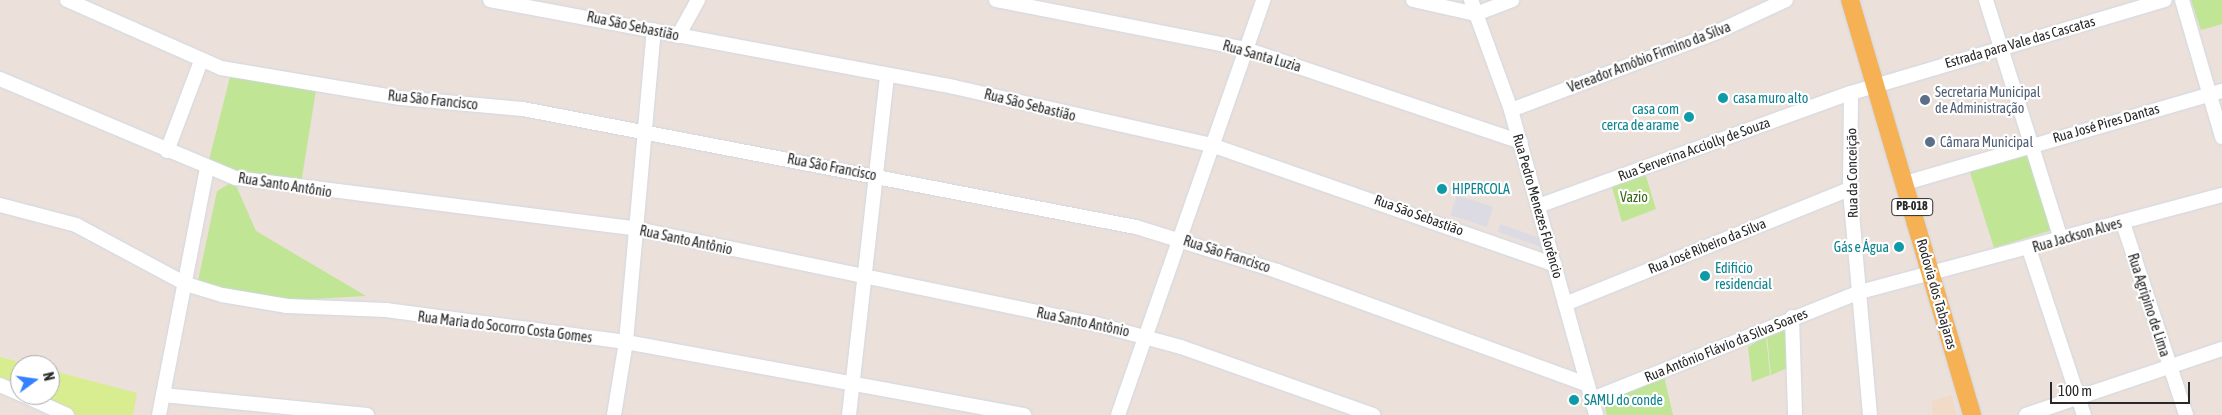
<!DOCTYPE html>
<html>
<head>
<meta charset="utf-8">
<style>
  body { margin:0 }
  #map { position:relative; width:2222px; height:415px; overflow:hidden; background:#ece1da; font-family:"Asap Condensed",sans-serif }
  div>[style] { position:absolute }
  .industrial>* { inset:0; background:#dcdbe4 }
  .education>* { inset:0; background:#efdbc8 }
  .green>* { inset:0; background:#c0e594 }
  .pitch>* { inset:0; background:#d8ed8f }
  .roads { filter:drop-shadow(0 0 1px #cfd7e3) drop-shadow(0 0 1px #cfd7e3) }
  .minor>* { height:14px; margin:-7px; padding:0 7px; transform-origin:7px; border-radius:7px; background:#fff }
  .major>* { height:18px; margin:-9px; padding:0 9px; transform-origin:9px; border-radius:9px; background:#f6b155 }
  .dots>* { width:14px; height:14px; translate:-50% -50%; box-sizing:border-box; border:2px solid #fff; border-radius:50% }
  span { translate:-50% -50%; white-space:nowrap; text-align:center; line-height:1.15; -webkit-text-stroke:4.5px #fff; paint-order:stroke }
  .shield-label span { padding:1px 4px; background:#fff; border:1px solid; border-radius:4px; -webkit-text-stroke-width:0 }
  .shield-label { font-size:12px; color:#292929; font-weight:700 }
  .street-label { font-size:14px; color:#292929 }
  .service-label { font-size:14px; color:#4e5e75 }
  .left { translate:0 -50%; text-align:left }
  .culture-label { font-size:14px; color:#0d838f }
  .right { translate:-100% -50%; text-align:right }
  .park-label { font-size:14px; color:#386917 }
  .north { position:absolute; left:10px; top:355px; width:50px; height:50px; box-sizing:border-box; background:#fff; border:1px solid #a9a9a9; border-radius:50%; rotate:76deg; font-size:14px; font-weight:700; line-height:20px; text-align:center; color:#292929 }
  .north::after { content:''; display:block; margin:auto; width:18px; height:22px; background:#3482ff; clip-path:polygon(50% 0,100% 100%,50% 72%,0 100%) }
  .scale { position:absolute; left:2050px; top:382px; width:140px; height:22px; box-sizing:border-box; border:2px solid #292929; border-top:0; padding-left:6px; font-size:15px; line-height:18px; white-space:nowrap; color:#292929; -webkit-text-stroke:4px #fff; paint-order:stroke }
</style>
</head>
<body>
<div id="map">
  <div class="industrial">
    <i style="clip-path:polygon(1457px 195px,1493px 207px,1487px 227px,1450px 215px)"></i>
    <i style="clip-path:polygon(1500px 224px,1540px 238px,1543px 248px,1498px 232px)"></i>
  </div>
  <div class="education">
    <i style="clip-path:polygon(1952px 395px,1956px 415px,1933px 415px,1931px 401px)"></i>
  </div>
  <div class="green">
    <i style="clip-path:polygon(2191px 0,2222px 0,2222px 24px,2201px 30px)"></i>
    <i style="clip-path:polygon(230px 77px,316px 90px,301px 184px,237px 174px,208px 164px)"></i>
    <i style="clip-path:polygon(2029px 147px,2055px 229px,1994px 248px,1968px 166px)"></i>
    <i style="clip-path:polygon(1645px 173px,1656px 209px,1622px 222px,1611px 184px)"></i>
    <i style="clip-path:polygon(234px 181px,256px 231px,366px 296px,294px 300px,233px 292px,198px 281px,217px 191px)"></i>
    <i style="clip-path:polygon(1791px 324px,1792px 366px,1771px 375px,1767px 336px)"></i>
    <i style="clip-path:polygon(1766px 336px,1770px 375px,1752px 382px,1748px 347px)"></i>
    <i style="clip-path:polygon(1664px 376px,1673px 415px,1607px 415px,1603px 400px)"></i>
  </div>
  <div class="pitch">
    <i style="clip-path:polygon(0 357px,32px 365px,20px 365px,20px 391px,0 382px)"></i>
    <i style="clip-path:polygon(50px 370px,137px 393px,133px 415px,76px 415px,30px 395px,50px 395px)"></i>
  </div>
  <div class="roads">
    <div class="minor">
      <i style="left:67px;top:0;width:168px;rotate:23.8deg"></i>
      <i style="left:221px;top:68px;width:182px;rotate:9.5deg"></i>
      <i style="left:401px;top:98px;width:122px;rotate:5.2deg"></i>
      <i style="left:523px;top:109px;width:624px;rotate:10.9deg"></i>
      <i style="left:1136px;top:227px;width:148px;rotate:17.3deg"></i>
      <i style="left:1277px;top:271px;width:331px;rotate:20.1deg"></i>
      <i style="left:490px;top:0;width:472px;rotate:10.6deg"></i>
      <i style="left:954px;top:87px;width:263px;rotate:12.7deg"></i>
      <i style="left:1211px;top:145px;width:364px;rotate:19.2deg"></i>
      <i style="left:996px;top:0;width:255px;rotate:11.1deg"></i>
      <i style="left:1246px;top:49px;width:290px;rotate:18.7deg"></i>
      <i style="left:1413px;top:0;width:65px;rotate:12.5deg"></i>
      <i style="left:1476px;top:14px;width:39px;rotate:-21deg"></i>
      <i style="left:1471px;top:0;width:117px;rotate:70deg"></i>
      <i style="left:1511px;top:110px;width:317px;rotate:74.4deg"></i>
      <i style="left:1986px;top:0;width:251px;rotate:72.6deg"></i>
      <i style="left:2182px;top:0;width:143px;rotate:73.7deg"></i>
      <i style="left:678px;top:36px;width:41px;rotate:-60.9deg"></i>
      <i style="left:0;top:79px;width:256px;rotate:22.8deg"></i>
      <i style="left:236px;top:178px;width:404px;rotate:7.2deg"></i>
      <i style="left:637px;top:229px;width:469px;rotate:11.7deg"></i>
      <i style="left:1096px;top:324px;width:88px;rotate:15.1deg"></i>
      <i style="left:1181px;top:347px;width:204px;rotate:19.5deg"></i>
      <i style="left:1511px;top:110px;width:220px;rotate:-20.7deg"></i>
      <i style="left:1717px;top:32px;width:76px;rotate:-24.9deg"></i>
      <i style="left:167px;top:151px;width:96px;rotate:-69.3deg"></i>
      <i style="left:1905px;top:183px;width:330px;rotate:-16.2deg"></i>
      <i style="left:0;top:205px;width:79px;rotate:14.7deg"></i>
      <i style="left:76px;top:225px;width:125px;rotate:28.2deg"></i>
      <i style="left:186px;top:284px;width:38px;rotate:17deg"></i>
      <i style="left:222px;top:295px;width:66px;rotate:9.6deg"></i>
      <i style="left:287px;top:306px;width:99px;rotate:2.3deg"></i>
      <i style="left:386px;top:310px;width:242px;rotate:7.6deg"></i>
      <i style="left:626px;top:342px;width:405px;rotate:10.4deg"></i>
      <i style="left:1538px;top:206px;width:333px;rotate:-19.9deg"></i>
      <i style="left:2123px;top:223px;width:202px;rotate:71.8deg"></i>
      <i style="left:2029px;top:249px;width:175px;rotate:71.7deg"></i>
      <i style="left:1565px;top:304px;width:307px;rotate:-22deg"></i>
      <i style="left:1792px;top:317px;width:98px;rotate:88.2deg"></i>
      <i style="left:0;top:385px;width:22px;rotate:24deg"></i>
      <i style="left:23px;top:395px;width:48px;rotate:24.4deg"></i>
      <i style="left:163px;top:395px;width:205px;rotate:5.6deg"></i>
      <i style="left:1592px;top:399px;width:289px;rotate:-21.8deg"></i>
      <i style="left:1860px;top:292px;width:375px;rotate:-15deg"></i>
      <i style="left:159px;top:415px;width:252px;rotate:-79deg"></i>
      <i style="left:614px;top:415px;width:74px;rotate:-80.7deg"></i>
      <i style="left:626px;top:342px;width:313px;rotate:-84.9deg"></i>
      <i style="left:849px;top:415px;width:342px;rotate:-83.6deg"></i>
      <i style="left:1118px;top:415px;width:440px;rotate:-70.7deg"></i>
      <i style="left:1870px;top:415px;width:227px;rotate:-95.1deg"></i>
      <i style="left:1850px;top:189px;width:96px;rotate:-89.4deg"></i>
      <i style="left:1851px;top:93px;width:327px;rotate:-16.5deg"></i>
      <i style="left:2026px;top:415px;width:207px;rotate:-18.6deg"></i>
    </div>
    <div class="major">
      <i style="left:1850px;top:0;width:433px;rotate:73.6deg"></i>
    </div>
  </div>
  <div class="dots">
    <i style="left:1723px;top:98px;background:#0f9aa8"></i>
    <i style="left:1925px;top:100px;background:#5c6f8a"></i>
    <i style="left:1689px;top:117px;background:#0f9aa8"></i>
    <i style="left:1930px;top:142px;background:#5c6f8a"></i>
    <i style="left:1442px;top:189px;background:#0f9aa8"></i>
    <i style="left:1899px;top:247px;background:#0f9aa8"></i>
    <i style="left:1705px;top:276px;background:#0f9aa8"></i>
    <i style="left:1574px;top:400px;background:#0f9aa8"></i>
  </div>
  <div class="shield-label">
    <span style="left:1912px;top:207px">PB-018</span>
  </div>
  <div class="street-label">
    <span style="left:633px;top:26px;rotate:12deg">Rua São Sebastião</span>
    <span style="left:2020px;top:42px;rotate:-16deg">Estrada para Vale das Cascatas</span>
    <span style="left:1262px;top:56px;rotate:16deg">Rua Santa Luzia</span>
    <span style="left:1649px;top:57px;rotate:-21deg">Vereador Arnóbio Firmino da Silva</span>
    <span style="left:433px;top:100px;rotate:6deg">Rua São Francisco</span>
    <span style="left:1030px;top:105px;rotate:14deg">Rua São Sebastião</span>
    <span style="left:2106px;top:123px;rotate:-16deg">Rua José Pires Dantas</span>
    <span style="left:1694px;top:149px;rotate:-20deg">Rua Serverina Acciolly de Souza</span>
    <span style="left:832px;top:167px;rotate:11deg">Rua São Francisco</span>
    <span style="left:1852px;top:173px;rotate:-91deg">Rua da Conceição</span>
    <span style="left:285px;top:185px;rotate:9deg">Rua Santo Antônio</span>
    <span style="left:1538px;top:206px;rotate:74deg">Rua Pedro Menezes Florêncio</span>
    <span style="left:1419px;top:215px;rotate:20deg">Rua São Sebastião</span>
    <span style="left:2077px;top:235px;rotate:-16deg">Rua Jackson Alves</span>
    <span style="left:686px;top:240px;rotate:12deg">Rua Santo Antônio</span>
    <span style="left:1707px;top:246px;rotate:-22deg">Rua José Ribeiro da Silva</span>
    <span style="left:1227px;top:254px;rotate:18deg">Rua São Francisco</span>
    <span style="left:1937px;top:294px;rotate:74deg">Rodovia dos Tabajaras</span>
    <span style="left:2149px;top:305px;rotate:72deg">Rua Agripino de Lima</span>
    <span style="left:1083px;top:322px;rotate:12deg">Rua Santo Antônio</span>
    <span style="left:505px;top:327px;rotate:7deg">Rua Maria do Socorro Costa Gomes</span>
    <span style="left:1726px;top:345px;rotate:-22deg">Rua Antônio Flávio da Silva Soares</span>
  </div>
  <div class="service-label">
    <span class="left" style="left:1935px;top:100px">Secretaria Municipal<br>de Administração</span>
    <span class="left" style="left:1940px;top:142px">Câmara Municipal</span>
  </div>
  <div class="culture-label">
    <span class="left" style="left:1733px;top:98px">casa muro alto</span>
    <span class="right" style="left:1679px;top:117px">casa com<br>cerca de arame</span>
    <span class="left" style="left:1452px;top:189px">HIPERCOLA</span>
    <span class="right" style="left:1889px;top:247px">Gás e Água</span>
    <span class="left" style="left:1715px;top:276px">Edificio<br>residencial</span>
    <span class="left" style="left:1584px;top:400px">SAMU do conde</span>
  </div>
  <div class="park-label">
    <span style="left:1634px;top:197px">Vazio</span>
  </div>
  <div class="north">N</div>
  <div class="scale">100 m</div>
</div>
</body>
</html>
